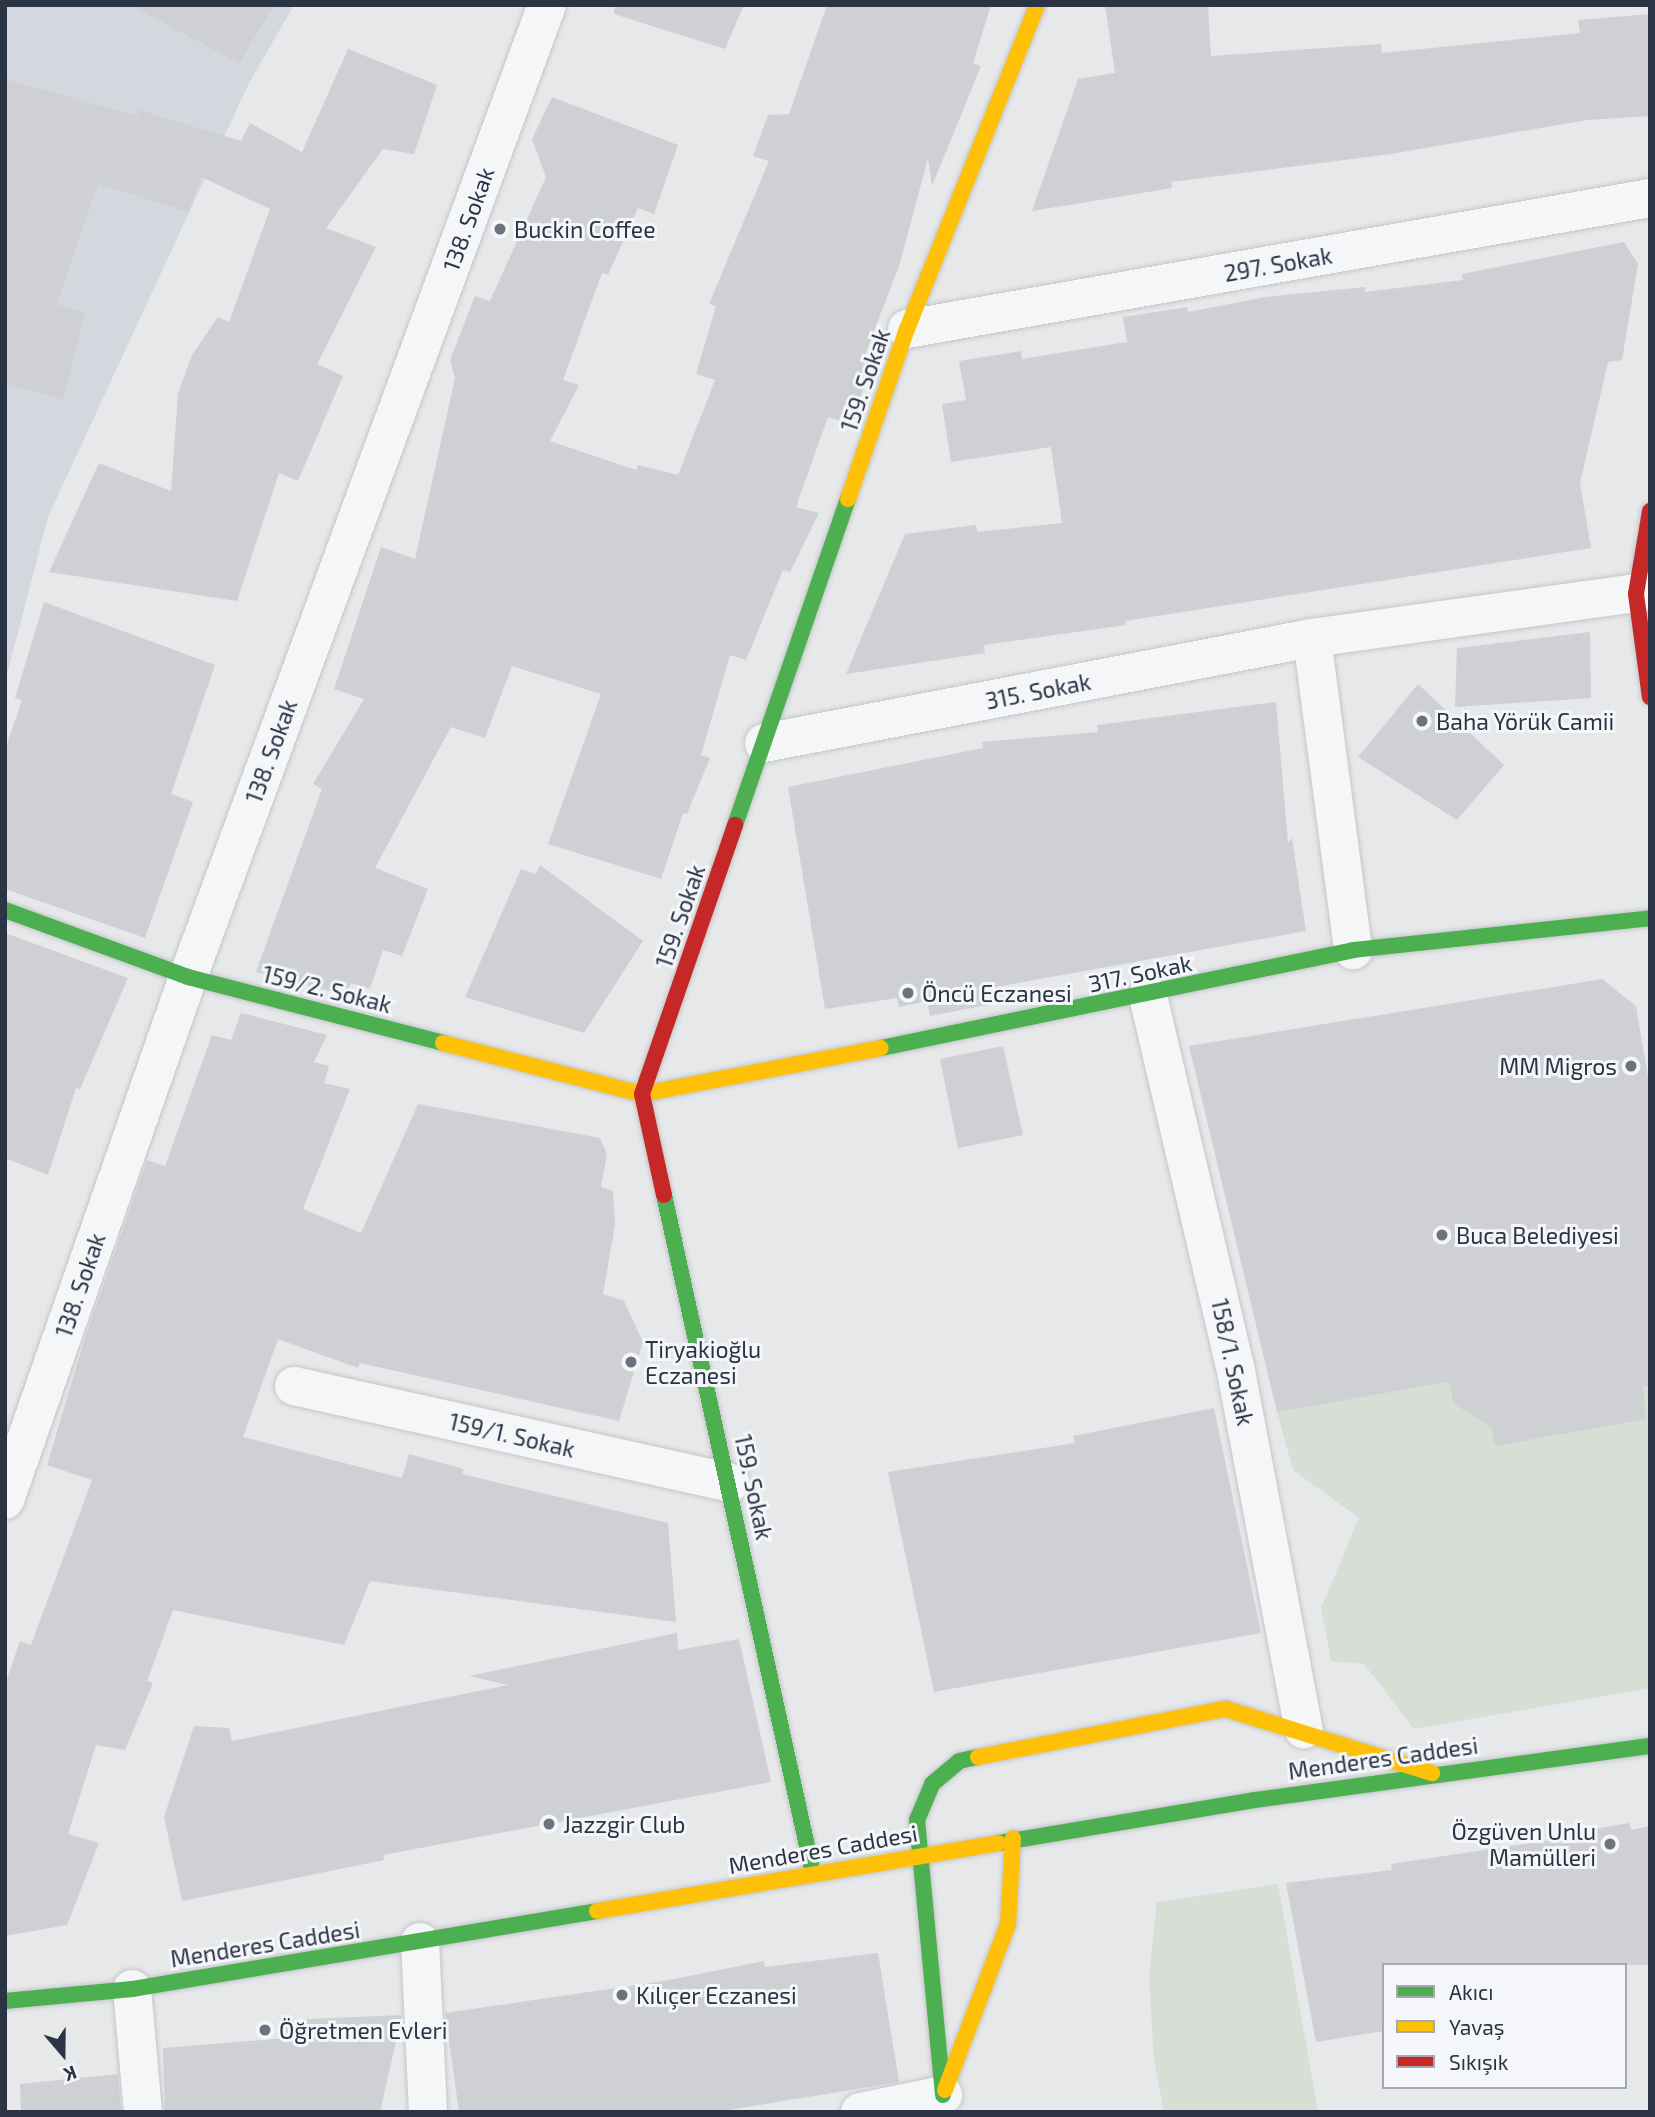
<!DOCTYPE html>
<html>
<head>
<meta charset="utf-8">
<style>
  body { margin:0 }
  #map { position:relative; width:1655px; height:2117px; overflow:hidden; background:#e6e8ea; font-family:"Exo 2",sans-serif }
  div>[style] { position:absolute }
  .built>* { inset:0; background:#d4d7dd }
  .green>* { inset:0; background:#d6ded6 }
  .building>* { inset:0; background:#ced0d3 }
  .roads { filter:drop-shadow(0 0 2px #c4c6c8) drop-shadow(0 0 2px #c4c6c8) }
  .street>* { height:38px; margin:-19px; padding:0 19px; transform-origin:19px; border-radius:19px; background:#f5f6f7 }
  .fast>* { height:16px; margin:-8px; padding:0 8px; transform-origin:8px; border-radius:8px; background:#4caf50 }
  .slow>* { height:16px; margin:-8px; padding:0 8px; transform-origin:8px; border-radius:8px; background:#ffc107 }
  .jam>* { height:16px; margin:-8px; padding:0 8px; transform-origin:8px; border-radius:8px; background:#c62828 }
  .dots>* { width:19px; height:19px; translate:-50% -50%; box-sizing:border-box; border:4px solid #f4f6f9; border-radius:50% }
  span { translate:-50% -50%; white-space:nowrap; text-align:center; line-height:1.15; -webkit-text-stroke:6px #f4f6f9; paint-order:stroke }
  .street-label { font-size:23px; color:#2b3445 }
  .poi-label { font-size:23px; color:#2b3445 }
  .left { translate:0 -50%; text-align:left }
  .right { translate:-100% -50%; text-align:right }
  .frame { position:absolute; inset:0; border:7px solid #2b3445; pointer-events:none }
  .legend { position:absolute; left:1382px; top:1963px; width:245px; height:126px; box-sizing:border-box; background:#f4f6f9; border:2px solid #a4a8b1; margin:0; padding:9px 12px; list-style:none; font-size:21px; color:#2b3445 }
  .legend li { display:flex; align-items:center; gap:14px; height:35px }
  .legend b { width:35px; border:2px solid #a4a8b1 }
  .north { position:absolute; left:28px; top:2019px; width:70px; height:70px; -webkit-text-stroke:5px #f4f6f9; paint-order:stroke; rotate:160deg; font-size:19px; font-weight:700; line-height:28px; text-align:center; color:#2b3445 }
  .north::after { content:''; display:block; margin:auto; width:24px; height:32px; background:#2b3445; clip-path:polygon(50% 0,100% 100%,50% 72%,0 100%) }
</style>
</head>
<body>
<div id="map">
  <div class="built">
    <i style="clip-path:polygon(5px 5px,294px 5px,249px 83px,48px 517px,5px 682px)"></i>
  </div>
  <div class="green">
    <i style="clip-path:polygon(1449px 1382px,1488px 1416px,1495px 1446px,1650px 1386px,1650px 1688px,1414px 1729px,1364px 1664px,1331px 1661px,1321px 1608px,1359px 1518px,1293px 1470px,1277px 1412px)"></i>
    <i style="clip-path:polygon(1278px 1884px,1318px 2112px,1164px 2112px,1154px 2060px,1149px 1976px,1157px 1902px)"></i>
  </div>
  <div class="building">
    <i style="clip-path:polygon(130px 5px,274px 5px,239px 63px)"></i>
    <i style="clip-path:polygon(615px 5px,744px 5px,725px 49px,614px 14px)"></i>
    <i style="clip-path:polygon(827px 5px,991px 5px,973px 63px,981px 66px,932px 186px,928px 158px,900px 263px,864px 358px,873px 360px,851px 424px,828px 417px,796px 507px,819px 513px,790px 572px,783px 570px,746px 660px,730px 655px,701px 755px,710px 758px,687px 814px,683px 813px,661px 879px,548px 844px,601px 694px,512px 666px,485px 738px,451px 727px,375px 868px,428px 889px,402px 956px,383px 950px,370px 989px,351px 983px,345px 995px,256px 972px,322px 789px,313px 784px,364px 699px,334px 689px,381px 547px,415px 559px,455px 378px,450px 360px,475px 296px,490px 301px,546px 177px,532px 139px,552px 97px,678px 145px,654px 214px,638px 208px,608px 275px,602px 273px,563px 380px,579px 385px,550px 441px,636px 470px,638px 465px,678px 475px,715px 380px,696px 374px,716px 306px,709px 304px,769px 161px,753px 156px,768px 115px,789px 114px)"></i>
    <i style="clip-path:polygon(1105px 5px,1208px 5px,1211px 56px,1381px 44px,1382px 53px,1580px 33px,1578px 20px,1650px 14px,1650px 116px,1587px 120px,1391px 154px,1171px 182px,1172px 188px,1032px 211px,1078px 79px,1115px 73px)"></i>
    <i style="clip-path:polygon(348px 49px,437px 85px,414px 154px,383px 149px,326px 228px,376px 247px,317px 364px,343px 376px,298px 481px,279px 473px,237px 601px,49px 572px,99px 463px,171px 491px,178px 393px,192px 355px,218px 317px,229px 322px,270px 209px,201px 177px,189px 212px,98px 184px,57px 304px,85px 313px,63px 400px,5px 383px,5px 79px,137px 116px,139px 110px,241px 141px,250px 123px,302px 152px)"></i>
    <i style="clip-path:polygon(1624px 242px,1638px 264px,1622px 360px,1608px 362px,1580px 483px,1591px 548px,1125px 621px,1126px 625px,984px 645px,985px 653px,846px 674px,905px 534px,976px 525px,977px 532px,1062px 523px,1051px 447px,951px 462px,942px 404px,966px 400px,959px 361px,1021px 351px,1022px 359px,1127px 342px,1123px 317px,1187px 307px,1188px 312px,1266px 297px,1365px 287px,1365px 292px,1463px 280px,1462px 274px)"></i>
    <i style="clip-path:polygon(44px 602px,215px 665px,171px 794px,193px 802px,145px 938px,5px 889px,5px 750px,22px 700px,15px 698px)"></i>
    <i style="clip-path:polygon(1590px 632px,1591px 698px,1455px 707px,1457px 648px)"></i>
    <i style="clip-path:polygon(1418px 684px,1504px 765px,1457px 820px,1358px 757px)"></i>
    <i style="clip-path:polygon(1276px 702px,1288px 843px,1292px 838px,1306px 931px,990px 988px,993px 1004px,930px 1016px,927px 1001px,899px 1007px,897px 998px,825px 1009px,788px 787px,983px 748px,982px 742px,1098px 732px,1097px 725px)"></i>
    <i style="clip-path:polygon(540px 865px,643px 941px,584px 1033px,465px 997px,521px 869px,536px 874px)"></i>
    <i style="clip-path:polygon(5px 933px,128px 978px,80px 1089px,76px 1088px,48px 1175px,5px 1158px)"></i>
    <i style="clip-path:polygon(1602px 979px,1636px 1006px,1650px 1089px,1650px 1386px,1643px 1387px,1646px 1419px,1495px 1446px,1491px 1427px,1454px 1404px,1449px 1382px,1277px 1412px,1189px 1046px)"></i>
    <i style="clip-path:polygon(241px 1013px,327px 1035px,314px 1062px,329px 1066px,324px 1083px,350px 1089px,303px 1209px,361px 1233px,418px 1104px,600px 1138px,607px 1154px,601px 1187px,613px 1191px,615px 1225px,603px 1294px,624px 1301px,643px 1342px,619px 1421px,360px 1363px,358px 1368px,278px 1339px,243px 1437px,402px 1478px,409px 1454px,464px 1469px,462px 1474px,668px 1523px,676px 1622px,370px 1581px,344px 1645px,173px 1610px,147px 1681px,153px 1683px,125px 1750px,96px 1745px,68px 1834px,99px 1843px,67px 1925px,5px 1936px,5px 1685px,20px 1641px,31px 1645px,92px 1480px,47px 1465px,85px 1338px,147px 1160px,165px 1166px,212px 1035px,231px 1040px)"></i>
    <i style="clip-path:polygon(1003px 1046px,1023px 1135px,958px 1148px,940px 1059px)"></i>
    <i style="clip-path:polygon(1214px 1408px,1261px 1633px,934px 1692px,888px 1472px,1075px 1443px,1073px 1436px)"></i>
    <i style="clip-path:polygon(677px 1633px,678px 1650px,739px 1639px,771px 1782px,383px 1855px,384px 1860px,182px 1901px,164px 1817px,194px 1726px,229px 1728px,232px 1741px,508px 1685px,469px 1676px)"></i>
    <i style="clip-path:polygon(1629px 1823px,1631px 1830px,1650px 1826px,1650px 1965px,1384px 1965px,1384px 2031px,1316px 2042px,1286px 1883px,1392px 1870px,1391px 1864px,1572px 1837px,1571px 1833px)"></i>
    <i style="clip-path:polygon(878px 1953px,899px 2082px,716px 2112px,459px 2112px,445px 2013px,664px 1981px,764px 1961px,765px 1967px)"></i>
    <i style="clip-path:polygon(402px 2015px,380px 2112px,165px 2112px,163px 2048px,287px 2038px,285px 2020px)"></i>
    <i style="clip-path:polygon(118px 2074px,121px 2112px,21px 2112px,20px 2084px)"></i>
  </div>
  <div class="roads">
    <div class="street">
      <i style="left:907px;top:329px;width:754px;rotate:-10deg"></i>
      <i style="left:1312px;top:638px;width:315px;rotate:82.5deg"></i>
      <i style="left:764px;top:743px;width:558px;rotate:-10.85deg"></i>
      <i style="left:1312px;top:638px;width:341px;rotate:-7.9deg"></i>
      <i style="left:1148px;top:996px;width:380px;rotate:76.8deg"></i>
      <i style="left:1235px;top:1366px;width:370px;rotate:79.3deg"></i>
      <i style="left:294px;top:1386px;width:447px;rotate:12.5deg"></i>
      <i style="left:5px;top:1500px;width:554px;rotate:-70.71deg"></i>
      <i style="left:188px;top:977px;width:1036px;rotate:-69.73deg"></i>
      <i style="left:420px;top:1942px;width:170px;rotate:87.3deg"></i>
      <i style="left:132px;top:1989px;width:123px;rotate:84.9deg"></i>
      <i style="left:860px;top:2112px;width:85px;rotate:-11.6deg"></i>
    </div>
    <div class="fast">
      <i style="left:735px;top:825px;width:345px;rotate:-70.9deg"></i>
      <i style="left:5px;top:910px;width:195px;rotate:20.1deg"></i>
      <i style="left:188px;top:977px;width:263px;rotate:14.5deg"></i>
      <i style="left:881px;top:1048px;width:482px;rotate:-11.7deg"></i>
      <i style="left:1353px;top:950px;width:299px;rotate:-6.1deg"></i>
      <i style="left:664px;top:1195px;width:694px;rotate:77.61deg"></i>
      <i style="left:998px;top:1843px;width:261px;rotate:-9.5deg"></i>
      <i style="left:1255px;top:1800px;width:399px;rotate:-7.8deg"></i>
      <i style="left:5px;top:2001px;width:128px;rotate:-5.4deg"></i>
      <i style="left:132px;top:1989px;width:471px;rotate:-9.5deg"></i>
      <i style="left:943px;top:2095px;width:276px;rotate:-95.4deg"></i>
      <i style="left:917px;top:1820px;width:39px;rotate:-67deg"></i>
      <i style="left:932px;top:1784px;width:35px;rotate:-40deg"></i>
      <i style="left:959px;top:1761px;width:19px;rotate:-12deg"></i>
    </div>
    <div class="slow">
      <i style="left:848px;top:499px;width:180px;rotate:-70.9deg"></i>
      <i style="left:907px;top:329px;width:349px;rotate:-68.1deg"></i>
      <i style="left:443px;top:1043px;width:205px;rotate:14.4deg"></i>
      <i style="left:642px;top:1094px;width:243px;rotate:-10.9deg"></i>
      <i style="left:978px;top:1757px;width:253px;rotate:-11deg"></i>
      <i style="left:1226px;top:1709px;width:216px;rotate:17.3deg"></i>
      <i style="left:597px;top:1911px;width:407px;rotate:-9.6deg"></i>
      <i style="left:945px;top:2090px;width:178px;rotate:-69.2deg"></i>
      <i style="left:1008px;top:1924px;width:86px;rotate:-86.7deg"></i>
    </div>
    <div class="jam">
      <i style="left:1650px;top:511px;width:84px;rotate:99.6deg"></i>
      <i style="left:1636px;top:594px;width:104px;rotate:82.3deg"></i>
      <i style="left:664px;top:1195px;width:103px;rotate:-102.3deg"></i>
      <i style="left:642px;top:1094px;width:285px;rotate:-70.9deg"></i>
    </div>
  </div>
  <div class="dots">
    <i style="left:500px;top:229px;background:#6c737f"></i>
    <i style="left:1422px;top:721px;background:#6c737f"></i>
    <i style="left:908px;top:993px;background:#6c737f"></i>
    <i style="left:1631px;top:1066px;background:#6c737f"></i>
    <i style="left:1442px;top:1235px;background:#6c737f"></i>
    <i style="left:631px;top:1362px;background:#6c737f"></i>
    <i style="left:549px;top:1824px;background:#6c737f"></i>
    <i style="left:1610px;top:1844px;background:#6c737f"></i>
    <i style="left:622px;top:1995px;background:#6c737f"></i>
    <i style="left:265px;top:2030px;background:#6c737f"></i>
  </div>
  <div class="street-label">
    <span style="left:468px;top:219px;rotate:-70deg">138. Sokak</span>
    <span style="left:1278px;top:264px;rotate:-10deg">297. Sokak</span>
    <span style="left:865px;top:380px;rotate:-71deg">159. Sokak</span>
    <span style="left:1038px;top:691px;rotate:-11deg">315. Sokak</span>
    <span style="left:271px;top:751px;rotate:-70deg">138. Sokak</span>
    <span style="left:680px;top:916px;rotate:-71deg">159. Sokak</span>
    <span style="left:1140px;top:973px;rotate:-12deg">317. Sokak</span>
    <span style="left:327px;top:989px;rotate:14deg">159/2. Sokak</span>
    <span style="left:80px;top:1285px;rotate:-71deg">138. Sokak</span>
    <span style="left:1233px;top:1362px;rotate:78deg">158/1. Sokak</span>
    <span style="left:512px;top:1435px;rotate:13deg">159/1. Sokak</span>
    <span style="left:754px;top:1487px;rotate:78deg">159. Sokak</span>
    <span style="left:1383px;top:1758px;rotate:-8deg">Menderes Caddesi</span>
    <span style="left:823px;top:1849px;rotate:-10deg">Menderes Caddesi</span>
    <span style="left:265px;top:1944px;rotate:-9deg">Menderes Caddesi</span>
  </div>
  <div class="poi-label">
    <span class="left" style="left:514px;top:229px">Buckin Coffee</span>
    <span class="left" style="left:1436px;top:721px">Baha Yörük Camii</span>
    <span class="left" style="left:922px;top:993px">Öncü Eczanesi</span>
    <span class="right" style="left:1617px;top:1066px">MM Migros</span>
    <span class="left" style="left:1456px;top:1235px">Buca Belediyesi</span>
    <span class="left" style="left:645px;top:1362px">Tiryakioğlu<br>Eczanesi</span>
    <span class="left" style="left:563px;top:1824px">Jazzgir Club</span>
    <span class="right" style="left:1596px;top:1844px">Özgüven Unlu<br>Mamülleri</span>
    <span class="left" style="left:636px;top:1995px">Kılıçer Eczanesi</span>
    <span class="left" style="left:279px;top:2030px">Öğretmen Evleri</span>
  </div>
  <div class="frame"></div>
  <ul class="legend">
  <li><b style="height:9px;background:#4caf50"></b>Akıcı</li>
  <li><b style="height:9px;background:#ffc107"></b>Yavaş</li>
  <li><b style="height:9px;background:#c62828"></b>Sıkışık</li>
  </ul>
  <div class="north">K</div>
</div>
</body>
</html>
